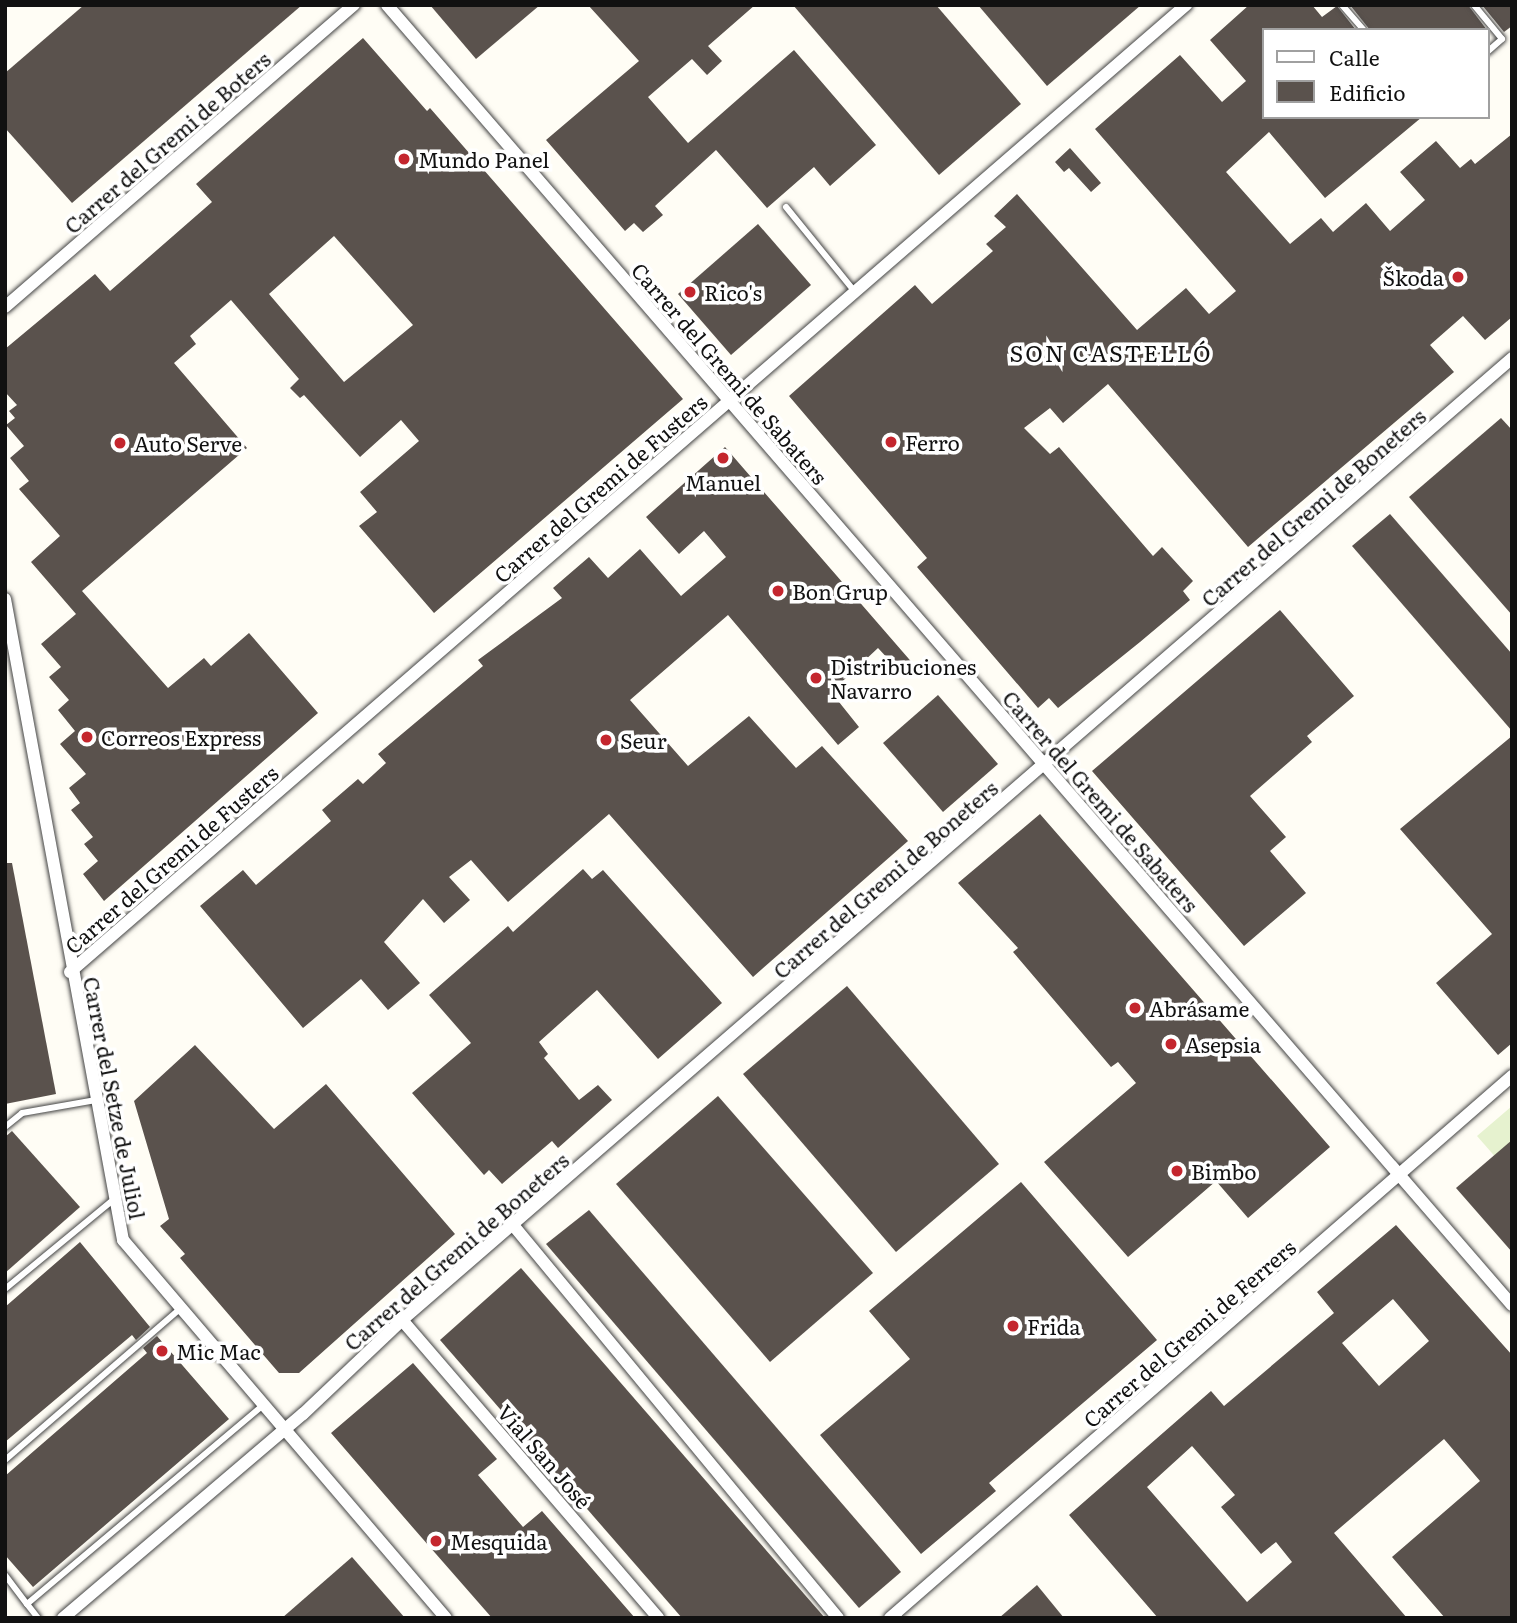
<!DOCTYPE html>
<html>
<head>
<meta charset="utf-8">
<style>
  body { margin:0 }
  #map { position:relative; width:1517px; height:1623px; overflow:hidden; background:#fffdf5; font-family:Literata,serif }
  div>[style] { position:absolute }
  .pitch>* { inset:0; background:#e6f2cf }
  .building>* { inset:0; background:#5a524d }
  .roads { filter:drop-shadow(0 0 2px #444) drop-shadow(0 0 2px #444) }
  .lane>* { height:6px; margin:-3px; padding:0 3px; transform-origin:3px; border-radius:3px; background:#fff }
  .street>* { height:12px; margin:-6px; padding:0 6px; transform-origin:6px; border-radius:6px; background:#fff }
  .dots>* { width:19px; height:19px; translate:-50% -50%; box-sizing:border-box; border:4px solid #fff; border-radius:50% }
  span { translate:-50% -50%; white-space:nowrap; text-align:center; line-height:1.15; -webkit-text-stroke:7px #fff; paint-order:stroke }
  .street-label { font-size:21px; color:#111 }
  .poi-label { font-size:21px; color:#111 }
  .left { translate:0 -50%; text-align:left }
  .right { translate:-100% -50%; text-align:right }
  .neighbourhood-label { font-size:23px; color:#111; letter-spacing:2px }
  .frame { position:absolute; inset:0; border:7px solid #111; pointer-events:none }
  .legend { position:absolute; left:1262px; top:28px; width:228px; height:91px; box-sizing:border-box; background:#fff; border:2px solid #a0a0a0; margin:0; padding:9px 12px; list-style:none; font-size:21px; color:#111 }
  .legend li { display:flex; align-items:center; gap:14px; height:35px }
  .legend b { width:35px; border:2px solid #a0a0a0 }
</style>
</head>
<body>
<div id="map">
  <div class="pitch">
    <i style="clip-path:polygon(1512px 1106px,1512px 1176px,1477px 1136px)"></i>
  </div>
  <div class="building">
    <i style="clip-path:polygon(84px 5px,302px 5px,72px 203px,5px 128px,5px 73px)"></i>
    <i style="clip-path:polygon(430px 5px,540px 5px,476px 59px)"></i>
    <i style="clip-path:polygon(588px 5px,755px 5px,708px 46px,722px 61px,707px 75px,692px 59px,648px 97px,688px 143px,794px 50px,876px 145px,830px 186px,814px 167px,767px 208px,716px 150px,655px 206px,663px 215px,643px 232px,634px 223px,625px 231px,546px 140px,639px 61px)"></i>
    <i style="clip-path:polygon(793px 5px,936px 5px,1021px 104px,939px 175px)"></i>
    <i style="clip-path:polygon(978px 5px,1141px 5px,1047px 86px)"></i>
    <i style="clip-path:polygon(1249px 5px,1312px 5px,1322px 17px,1337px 6px,1356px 30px,1263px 30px,1263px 117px,1422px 117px,1325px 198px,1269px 132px,1226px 172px,1290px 244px,1321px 218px,1333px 232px,1366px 203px,1390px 231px,1425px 200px,1400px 172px,1436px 141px,1460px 168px,1471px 159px,1475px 164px,1512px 134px,1512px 317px,1485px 340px,1463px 316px,1430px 345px,1454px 372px,1248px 547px,1108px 384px,1063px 423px,1050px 408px,1024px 428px,1050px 454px,1059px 447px,1153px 556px,1162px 547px,1193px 581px,1183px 591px,1190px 600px,1140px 642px,1058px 708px,1049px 698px,1038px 708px,917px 567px,927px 558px,789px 396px,915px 285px,932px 304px,993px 251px,986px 244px,1006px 227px,994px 216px,1017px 194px,1137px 330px,1186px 288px,1209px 314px,1236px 291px,1095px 129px,1180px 55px,1222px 102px,1246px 81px,1210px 40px)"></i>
    <i style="clip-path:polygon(1350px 5px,1468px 5px,1487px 30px,1370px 30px)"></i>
    <i style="clip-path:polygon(1482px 5px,1512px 5px,1512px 26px,1504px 32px)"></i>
    <i style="clip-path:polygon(evenodd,363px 38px,427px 111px,430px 108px,683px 399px,434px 613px,359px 526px,377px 512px,360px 492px,419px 441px,401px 420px,360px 457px,304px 395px,300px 398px,290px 388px,299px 379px,231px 300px,190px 336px,196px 344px,174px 363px,247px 448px,82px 591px,168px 688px,204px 658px,211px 666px,249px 633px,318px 713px,104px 901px,83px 874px,98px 861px,84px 844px,93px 837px,71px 810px,80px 803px,69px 788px,86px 774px,60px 744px,75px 731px,58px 710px,69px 700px,49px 677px,61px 667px,41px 644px,76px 614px,31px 562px,60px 536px,19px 489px,29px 481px,10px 458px,24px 446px,6px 425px,15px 418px,9px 411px,17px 405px,5px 392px,5px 349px,95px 274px,110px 291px,212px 202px,196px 184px,363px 38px,334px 236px,413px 325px,344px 382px,269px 294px,334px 236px)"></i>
    <i style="clip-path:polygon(1070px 148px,1101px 183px,1091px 192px,1069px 168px,1064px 172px,1055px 162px)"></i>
    <i style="clip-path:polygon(758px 224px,811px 285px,731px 355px,678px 294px)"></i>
    <i style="clip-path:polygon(1501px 418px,1512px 430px,1512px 615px,1409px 497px)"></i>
    <i style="clip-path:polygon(725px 447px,915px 666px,904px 676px,878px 648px,831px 692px,859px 727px,838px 745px,728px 615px,630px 700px,688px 766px,749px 716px,796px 768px,822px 746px,908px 841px,753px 977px,609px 814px,508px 902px,471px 860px,449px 877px,470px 900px,444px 923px,423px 899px,384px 942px,420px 983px,388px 1010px,361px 979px,303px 1028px,200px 906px,243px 870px,256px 885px,331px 821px,322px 810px,358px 779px,363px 784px,386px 763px,378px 754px,483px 666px,478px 660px,562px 598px,553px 588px,589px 557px,608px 578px,640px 549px,681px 596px,726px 557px,704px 531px,679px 554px,646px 517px)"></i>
    <i style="clip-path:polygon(1390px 514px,1512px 654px,1512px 731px,1352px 546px)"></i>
    <i style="clip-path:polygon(1280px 610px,1354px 696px,1307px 736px,1312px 742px,1250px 796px,1286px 837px,1270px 851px,1306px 893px,1244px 946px,1092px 771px)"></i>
    <i style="clip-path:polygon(938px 695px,998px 764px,943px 812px,883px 743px)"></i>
    <i style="clip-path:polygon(1512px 736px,1512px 1043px,1498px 1055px,1436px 983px,1492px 934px,1400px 829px)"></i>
    <i style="clip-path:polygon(1040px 814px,1330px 1147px,1248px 1218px,1216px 1181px,1128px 1257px,1044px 1162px,1136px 1083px,1118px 1062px,1111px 1067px,1013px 952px,1018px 948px,958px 883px)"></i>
    <i style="clip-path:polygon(5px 863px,12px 863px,56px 1094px,5px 1104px)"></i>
    <i style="clip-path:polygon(583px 869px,592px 879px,603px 870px,722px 1003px,658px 1059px,597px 990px,539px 1042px,548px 1054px,544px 1058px,579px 1100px,598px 1085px,612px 1100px,558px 1148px,552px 1141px,502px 1184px,489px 1170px,484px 1175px,412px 1093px,471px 1043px,429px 995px,508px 926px,513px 932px)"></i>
    <i style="clip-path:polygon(847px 986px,999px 1164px,896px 1252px,743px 1074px)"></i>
    <i style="clip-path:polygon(195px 1045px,274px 1129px,326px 1084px,455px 1234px,299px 1373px,279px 1373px,180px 1258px,185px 1254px,160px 1226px,169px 1219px,134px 1101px)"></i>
    <i style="clip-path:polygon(718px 1096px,873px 1273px,770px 1362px,616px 1184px)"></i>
    <i style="clip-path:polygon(12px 1131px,80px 1207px,5px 1273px,5px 1137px)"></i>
    <i style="clip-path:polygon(1512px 1140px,1512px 1252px,1456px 1188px)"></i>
    <i style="clip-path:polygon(1021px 1182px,1157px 1340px,989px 1483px,996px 1491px,921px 1554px,820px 1435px,910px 1359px,869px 1311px)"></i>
    <i style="clip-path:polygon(589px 1210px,901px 1572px,859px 1608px,546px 1244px)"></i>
    <i style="clip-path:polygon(evenodd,1396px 1225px,1512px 1355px,1512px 1618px,1445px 1618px,1392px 1557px,1480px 1481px,1444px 1439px,1334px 1533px,1407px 1618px,1158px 1618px,1069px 1515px,1211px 1391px,1224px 1406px,1334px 1313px,1317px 1292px,1396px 1225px,1393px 1299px,1429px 1341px,1379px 1386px,1342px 1343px,1393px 1299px,1396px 1225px,1192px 1446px,1235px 1495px,1221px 1507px,1261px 1554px,1276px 1542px,1292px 1562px,1247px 1602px,1147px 1487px,1192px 1446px)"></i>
    <i style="clip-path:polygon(80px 1242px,150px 1327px,136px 1340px,132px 1335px,5px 1442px,5px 1307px)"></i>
    <i style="clip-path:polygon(521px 1268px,825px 1618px,682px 1618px,440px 1340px)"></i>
    <i style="clip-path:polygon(157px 1336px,229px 1419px,33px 1587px,5px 1555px,5px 1476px,147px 1353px,143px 1348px)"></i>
    <i style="clip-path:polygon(413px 1363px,497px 1459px,478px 1475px,523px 1527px,542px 1511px,635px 1618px,492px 1618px,415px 1530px,331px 1433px)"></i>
    <i style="clip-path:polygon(352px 1557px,405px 1618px,282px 1618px)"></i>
    <i style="clip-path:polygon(1037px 1585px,1064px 1618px,999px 1618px)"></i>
  </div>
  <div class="roads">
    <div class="lane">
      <i style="left:1342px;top:5px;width:33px;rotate:49deg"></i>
      <i style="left:1474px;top:5px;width:44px;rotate:50.5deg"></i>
      <i style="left:1502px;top:39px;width:20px;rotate:139deg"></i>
      <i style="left:786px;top:207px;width:109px;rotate:50.9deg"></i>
      <i style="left:5px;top:1127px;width:22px;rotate:-39deg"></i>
      <i style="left:22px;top:1113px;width:75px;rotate:-10deg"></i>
      <i style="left:5px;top:1289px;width:141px;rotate:-39.5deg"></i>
      <i style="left:5px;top:1460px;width:231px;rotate:-40.8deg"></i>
      <i style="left:5px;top:1575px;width:36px;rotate:53deg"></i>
      <i style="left:38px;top:1618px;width:18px;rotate:-128deg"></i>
      <i style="left:27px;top:1604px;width:307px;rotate:-40.1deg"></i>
    </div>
    <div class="street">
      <i style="left:387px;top:5px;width:1719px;rotate:49.13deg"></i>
      <i style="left:5px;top:307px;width:462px;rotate:-40.9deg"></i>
      <i style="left:5px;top:599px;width:652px;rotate:79.57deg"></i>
      <i style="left:123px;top:1240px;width:497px;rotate:49.5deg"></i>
      <i style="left:70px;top:972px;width:1477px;rotate:-40.91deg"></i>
      <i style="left:513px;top:1225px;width:510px;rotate:50.41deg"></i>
      <i style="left:402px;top:1320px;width:393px;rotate:49.3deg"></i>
      <i style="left:63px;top:1618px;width:315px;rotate:-40.4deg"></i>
      <i style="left:303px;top:1414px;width:137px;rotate:-43.5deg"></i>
      <i style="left:402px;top:1320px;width:1469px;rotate:-40.91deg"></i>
      <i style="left:890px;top:1618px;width:825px;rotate:-41.07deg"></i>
    </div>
  </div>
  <div class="dots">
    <i style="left:404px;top:159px;background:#c4262e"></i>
    <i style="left:1458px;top:277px;background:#c4262e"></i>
    <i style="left:690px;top:292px;background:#c4262e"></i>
    <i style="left:891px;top:442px;background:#c4262e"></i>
    <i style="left:120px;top:443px;background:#c4262e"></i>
    <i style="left:723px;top:458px;background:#c4262e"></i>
    <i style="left:778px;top:591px;background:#c4262e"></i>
    <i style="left:816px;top:678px;background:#c4262e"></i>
    <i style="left:87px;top:737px;background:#c4262e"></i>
    <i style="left:606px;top:740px;background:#c4262e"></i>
    <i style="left:1135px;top:1008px;background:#c4262e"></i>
    <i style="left:1171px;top:1044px;background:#c4262e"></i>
    <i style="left:1177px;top:1171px;background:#c4262e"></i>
    <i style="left:1013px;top:1326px;background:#c4262e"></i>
    <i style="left:162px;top:1351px;background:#c4262e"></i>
    <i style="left:436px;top:1541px;background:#c4262e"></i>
  </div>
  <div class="street-label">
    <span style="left:167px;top:142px;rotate:-41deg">Carrer del Gremi de Boters</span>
    <span style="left:730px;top:373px;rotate:49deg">Carrer del Gremi de Sabaters</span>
    <span style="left:600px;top:488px;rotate:-41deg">Carrer del Gremi de Fusters</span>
    <span style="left:1313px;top:507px;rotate:-41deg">Carrer del Gremi de Boneters</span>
    <span style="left:1101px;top:801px;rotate:49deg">Carrer del Gremi de Sabaters</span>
    <span style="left:171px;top:859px;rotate:-41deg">Carrer del Gremi de Fusters</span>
    <span style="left:885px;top:879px;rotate:-41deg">Carrer del Gremi de Boneters</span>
    <span style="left:115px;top:1098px;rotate:79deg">Carrer del Setze de Juliol</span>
    <span style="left:456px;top:1251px;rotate:-41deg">Carrer del Gremi de Boneters</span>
    <span style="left:1189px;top:1333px;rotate:-41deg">Carrer del Gremi de Ferrers</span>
    <span style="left:545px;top:1456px;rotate:49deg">Vial San José</span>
  </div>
  <div class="poi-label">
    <span class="left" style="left:418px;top:159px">Mundo Panel</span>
    <span class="right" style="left:1444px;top:277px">Škoda</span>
    <span class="left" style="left:704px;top:292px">Rico's</span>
    <span class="left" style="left:905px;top:442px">Ferro</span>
    <span class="left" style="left:134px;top:443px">Auto Serve</span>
    <span style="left:723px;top:482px">Manuel</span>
    <span class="left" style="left:792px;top:591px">Bon Grup</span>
    <span class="left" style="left:830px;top:678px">Distribuciones<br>Navarro</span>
    <span class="left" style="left:101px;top:737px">Correos Express</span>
    <span class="left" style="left:620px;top:740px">Seur</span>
    <span class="left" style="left:1149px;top:1008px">Abrásame</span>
    <span class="left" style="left:1185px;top:1044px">Asepsia</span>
    <span class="left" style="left:1191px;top:1171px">Bimbo</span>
    <span class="left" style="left:1027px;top:1326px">Frida</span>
    <span class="left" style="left:176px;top:1351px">Mic Mac</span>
    <span class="left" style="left:450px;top:1541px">Mesquida</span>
  </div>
  <div class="neighbourhood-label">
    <span style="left:1111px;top:352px">SON CASTELLÓ</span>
  </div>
  <div class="frame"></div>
  <ul class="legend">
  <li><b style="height:9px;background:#fff"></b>Calle</li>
  <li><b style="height:19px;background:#5a524d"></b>Edificio</li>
  </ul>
</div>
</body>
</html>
